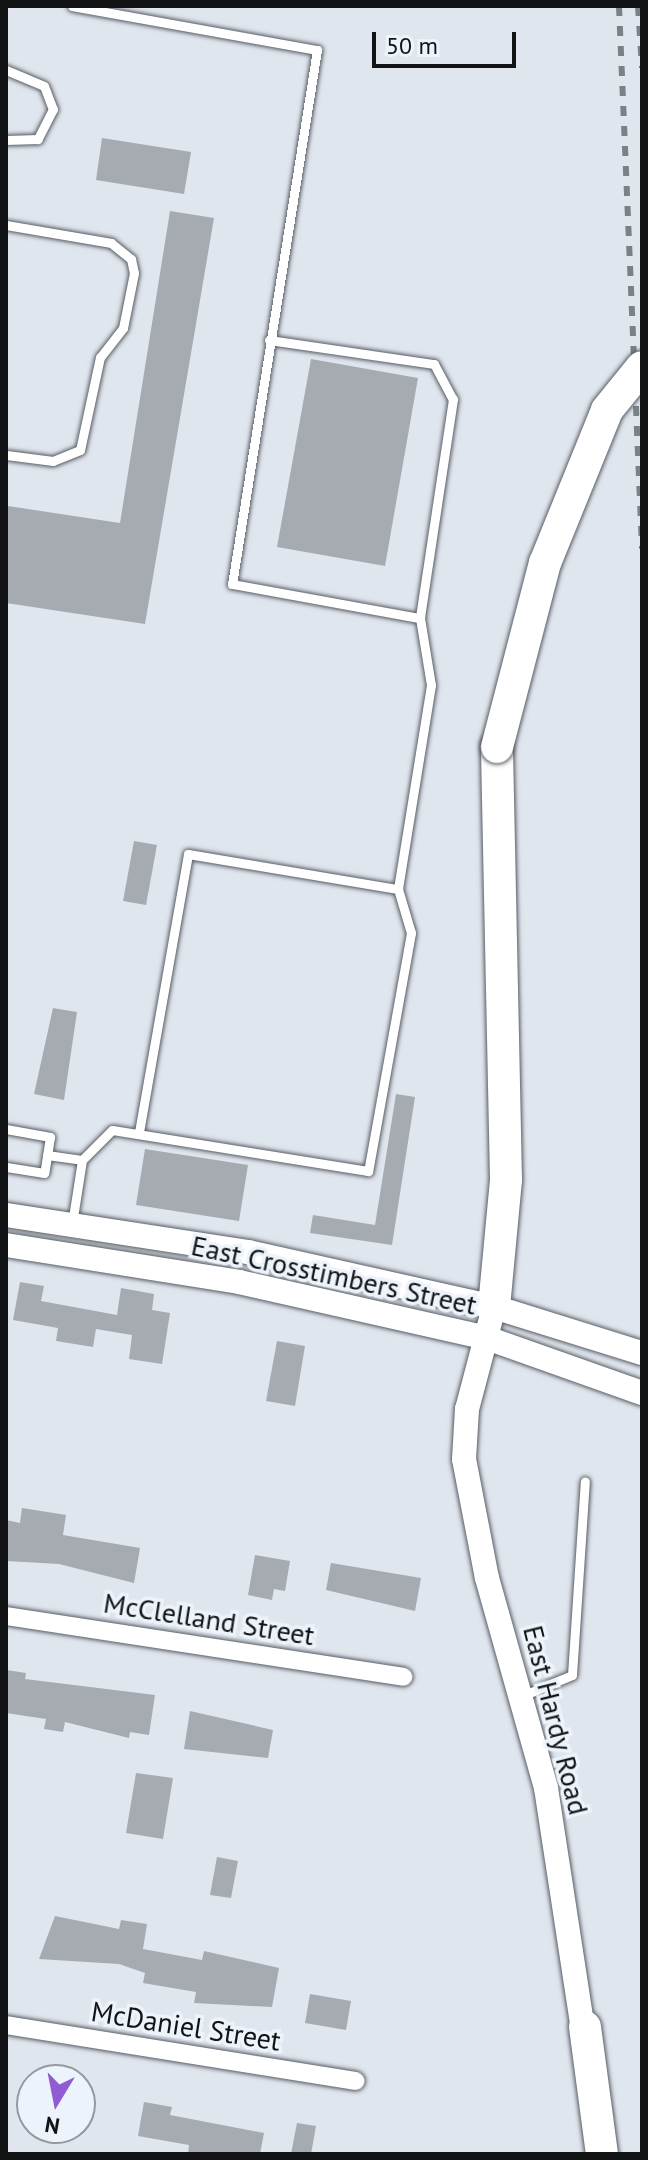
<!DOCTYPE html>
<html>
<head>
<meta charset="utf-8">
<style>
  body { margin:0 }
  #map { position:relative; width:648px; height:2160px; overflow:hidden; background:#e0e6ee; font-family:"PT Sans",sans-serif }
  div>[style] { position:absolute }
  .building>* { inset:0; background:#a6abb2 }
  .roads { filter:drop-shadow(0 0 2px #585d64) drop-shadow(0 0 2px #585d64) }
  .service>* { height:9px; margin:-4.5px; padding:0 4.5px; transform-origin:4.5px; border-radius:4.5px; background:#fff }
  .minor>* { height:18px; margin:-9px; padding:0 9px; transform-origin:9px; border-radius:9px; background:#fff }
  .secondary>* { height:24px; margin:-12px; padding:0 12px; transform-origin:12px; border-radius:12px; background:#fff }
  .motorway>* { height:32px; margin:-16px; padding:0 16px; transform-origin:16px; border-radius:16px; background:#fff }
  .rail>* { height:6px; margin-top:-3px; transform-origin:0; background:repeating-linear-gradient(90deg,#7c8186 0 10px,transparent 0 20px) }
  .bridges { filter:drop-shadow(0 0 2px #585d64) drop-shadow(0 0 2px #585d64) }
  .motorway-bridge>* { height:32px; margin:-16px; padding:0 16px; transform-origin:16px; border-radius:16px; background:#fff }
  span { translate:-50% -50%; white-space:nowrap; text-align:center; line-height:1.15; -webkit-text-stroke:7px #edf3fb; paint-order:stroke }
  .street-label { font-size:28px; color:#111315 }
  .frame { position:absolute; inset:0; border:8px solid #111315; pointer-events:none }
  .north { position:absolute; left:16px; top:2064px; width:80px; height:80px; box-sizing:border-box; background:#edf3fb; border:2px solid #95999f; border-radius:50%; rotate:190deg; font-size:22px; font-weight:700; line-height:32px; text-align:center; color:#111315 }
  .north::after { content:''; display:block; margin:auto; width:28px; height:36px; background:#905bd3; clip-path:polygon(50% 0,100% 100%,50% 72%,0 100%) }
  .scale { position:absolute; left:372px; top:32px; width:144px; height:36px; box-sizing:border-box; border:4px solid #111315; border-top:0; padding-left:10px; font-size:24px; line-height:28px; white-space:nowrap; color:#111315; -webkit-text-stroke:6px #edf3fb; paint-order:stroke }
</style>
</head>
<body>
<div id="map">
  <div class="building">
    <i style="clip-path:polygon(102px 138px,191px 152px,184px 194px,96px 180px)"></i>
    <i style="clip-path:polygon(170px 211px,214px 218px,145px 624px,6px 603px,8px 506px,120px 523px)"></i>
    <i style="clip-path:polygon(311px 359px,418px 378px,385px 566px,277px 547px)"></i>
    <i style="clip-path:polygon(134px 841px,157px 845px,146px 905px,123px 901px)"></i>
    <i style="clip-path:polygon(53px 1008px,77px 1012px,64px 1100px,34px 1094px)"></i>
    <i style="clip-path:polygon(396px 1094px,415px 1097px,392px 1245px,310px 1233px,313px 1215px,375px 1225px)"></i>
    <i style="clip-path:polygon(145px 1149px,248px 1165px,239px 1221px,136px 1205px)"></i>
    <i style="clip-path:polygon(20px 1282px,44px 1286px,41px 1301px,117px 1315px,121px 1288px,154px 1294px,152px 1310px,170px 1313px,162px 1364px,129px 1359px,132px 1335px,96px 1329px,93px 1347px,56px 1341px,58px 1328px,13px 1320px)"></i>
    <i style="clip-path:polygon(277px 1341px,305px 1346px,295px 1406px,266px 1401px)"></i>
    <i style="clip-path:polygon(22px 1508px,66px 1515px,63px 1535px,140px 1548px,134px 1583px,59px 1564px,6px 1561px,6px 1520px,20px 1523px)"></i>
    <i style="clip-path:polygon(255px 1555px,290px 1561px,285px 1591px,274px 1589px,272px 1600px,248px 1595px)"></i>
    <i style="clip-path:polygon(331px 1563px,421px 1578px,415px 1611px,326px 1590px)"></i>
    <i style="clip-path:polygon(6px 1670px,26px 1673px,25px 1679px,155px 1695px,149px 1735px,130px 1732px,129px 1738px,65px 1722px,63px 1732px,44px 1729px,46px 1719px,6px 1713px)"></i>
    <i style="clip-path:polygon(190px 1711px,273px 1730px,268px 1758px,184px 1749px)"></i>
    <i style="clip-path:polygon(136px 1773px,173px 1778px,163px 1839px,126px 1833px)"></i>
    <i style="clip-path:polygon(217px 1857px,238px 1861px,231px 1898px,210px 1895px)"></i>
    <i style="clip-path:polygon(55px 1916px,119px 1929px,121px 1920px,147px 1924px,143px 1949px,202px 1960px,204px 1951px,279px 1968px,272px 2007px,194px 2003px,196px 1992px,143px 1983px,145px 1973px,119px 1964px,39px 1959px)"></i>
    <i style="clip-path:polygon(310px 1994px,351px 2001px,346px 2030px,305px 2023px)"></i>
    <i style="clip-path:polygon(144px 2102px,172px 2107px,170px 2115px,264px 2133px,260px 2154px,188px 2154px,189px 2145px,138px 2136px)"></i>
    <i style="clip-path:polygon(297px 2123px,316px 2126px,311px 2154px,291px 2154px)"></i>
  </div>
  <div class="roads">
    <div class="service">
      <i style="left:72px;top:6px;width:249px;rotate:10.2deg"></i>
      <i style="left:317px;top:50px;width:541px;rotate:99.04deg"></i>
      <i style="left:232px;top:584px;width:191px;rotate:10.3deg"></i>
      <i style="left:420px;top:618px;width:68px;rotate:80.7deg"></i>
      <i style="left:431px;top:685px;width:207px;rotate:99.2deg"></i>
      <i style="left:398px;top:889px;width:46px;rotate:73.5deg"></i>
      <i style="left:411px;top:933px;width:242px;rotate:100.2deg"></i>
      <i style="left:368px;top:1171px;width:259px;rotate:-170.9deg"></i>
      <i style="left:112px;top:1130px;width:42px;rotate:135deg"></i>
      <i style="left:82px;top:1160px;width:65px;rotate:98.9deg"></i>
      <i style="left:6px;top:70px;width:41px;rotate:22.8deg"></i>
      <i style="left:44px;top:86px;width:25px;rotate:69deg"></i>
      <i style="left:53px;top:109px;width:34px;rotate:117deg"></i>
      <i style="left:38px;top:139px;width:32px;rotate:178deg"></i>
      <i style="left:6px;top:225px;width:107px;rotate:9.7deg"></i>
      <i style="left:111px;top:243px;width:26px;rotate:39deg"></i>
      <i style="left:131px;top:259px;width:14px;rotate:78deg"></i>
      <i style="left:134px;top:273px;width:56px;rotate:101.3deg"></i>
      <i style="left:123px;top:328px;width:37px;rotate:128deg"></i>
      <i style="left:100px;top:357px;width:95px;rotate:102.1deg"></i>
      <i style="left:80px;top:450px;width:29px;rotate:158deg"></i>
      <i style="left:53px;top:461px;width:47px;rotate:-172.7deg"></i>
      <i style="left:269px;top:340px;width:167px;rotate:8.3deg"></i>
      <i style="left:434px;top:364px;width:40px;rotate:62deg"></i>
      <i style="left:453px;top:399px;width:221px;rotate:98.6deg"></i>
      <i style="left:6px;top:1129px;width:45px;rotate:10.3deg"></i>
      <i style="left:50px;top:1137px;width:36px;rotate:99deg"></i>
      <i style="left:44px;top:1173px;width:38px;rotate:-171deg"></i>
      <i style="left:139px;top:1132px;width:282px;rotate:-80deg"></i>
      <i style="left:188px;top:854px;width:213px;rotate:9.5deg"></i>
      <i style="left:47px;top:1155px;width:35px;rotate:8deg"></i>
      <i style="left:522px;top:1696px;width:54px;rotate:-22.8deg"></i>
      <i style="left:572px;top:1675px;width:194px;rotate:-86.2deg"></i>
    </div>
    <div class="minor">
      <i style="left:6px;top:1616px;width:402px;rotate:8.7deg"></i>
      <i style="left:6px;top:2025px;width:354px;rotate:9.1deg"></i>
    </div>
    <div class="secondary">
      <i style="left:6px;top:1215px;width:245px;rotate:8.7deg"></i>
      <i style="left:248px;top:1252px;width:252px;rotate:12.6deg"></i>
      <i style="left:494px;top:1307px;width:155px;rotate:17.3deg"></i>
      <i style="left:6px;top:1245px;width:236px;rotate:9deg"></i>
      <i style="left:239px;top:1282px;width:251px;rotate:12.7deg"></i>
      <i style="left:484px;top:1337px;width:168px;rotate:19.5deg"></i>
      <i style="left:494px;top:1307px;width:106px;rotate:104.8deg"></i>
      <i style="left:467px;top:1409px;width:50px;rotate:93.4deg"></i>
      <i style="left:464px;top:1459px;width:121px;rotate:79.1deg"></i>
      <i style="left:487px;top:1578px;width:218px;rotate:74.3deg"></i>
      <i style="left:546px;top:1788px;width:258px;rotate:81.3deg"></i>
    </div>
    <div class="motorway">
      <i style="left:494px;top:1307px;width:128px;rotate:-84.6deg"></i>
      <i style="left:506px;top:1180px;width:433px;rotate:-91.2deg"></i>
      <i style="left:585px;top:2027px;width:128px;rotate:82.4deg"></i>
    </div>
  </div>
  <div class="rail">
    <i style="left:619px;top:6px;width:543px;rotate:87.57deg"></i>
    <i style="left:638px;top:6px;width:62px;rotate:86.3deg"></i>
  </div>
  <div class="bridges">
    <div class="motorway-bridge">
      <i style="left:497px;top:747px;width:190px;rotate:-75.4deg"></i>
      <i style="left:545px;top:563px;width:165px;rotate:-67.9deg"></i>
      <i style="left:607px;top:410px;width:55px;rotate:-50.9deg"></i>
    </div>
  </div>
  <div class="street-label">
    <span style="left:334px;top:1275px;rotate:12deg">East Crosstimbers Street</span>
    <span style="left:209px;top:1619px;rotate:9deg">McClelland Street</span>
    <span style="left:556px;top:1720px;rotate:76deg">East Hardy Road</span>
    <span style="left:186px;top:2026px;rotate:9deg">McDaniel Street</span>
  </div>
  <div class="frame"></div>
  <div class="north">N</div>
  <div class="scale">50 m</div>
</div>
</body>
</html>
